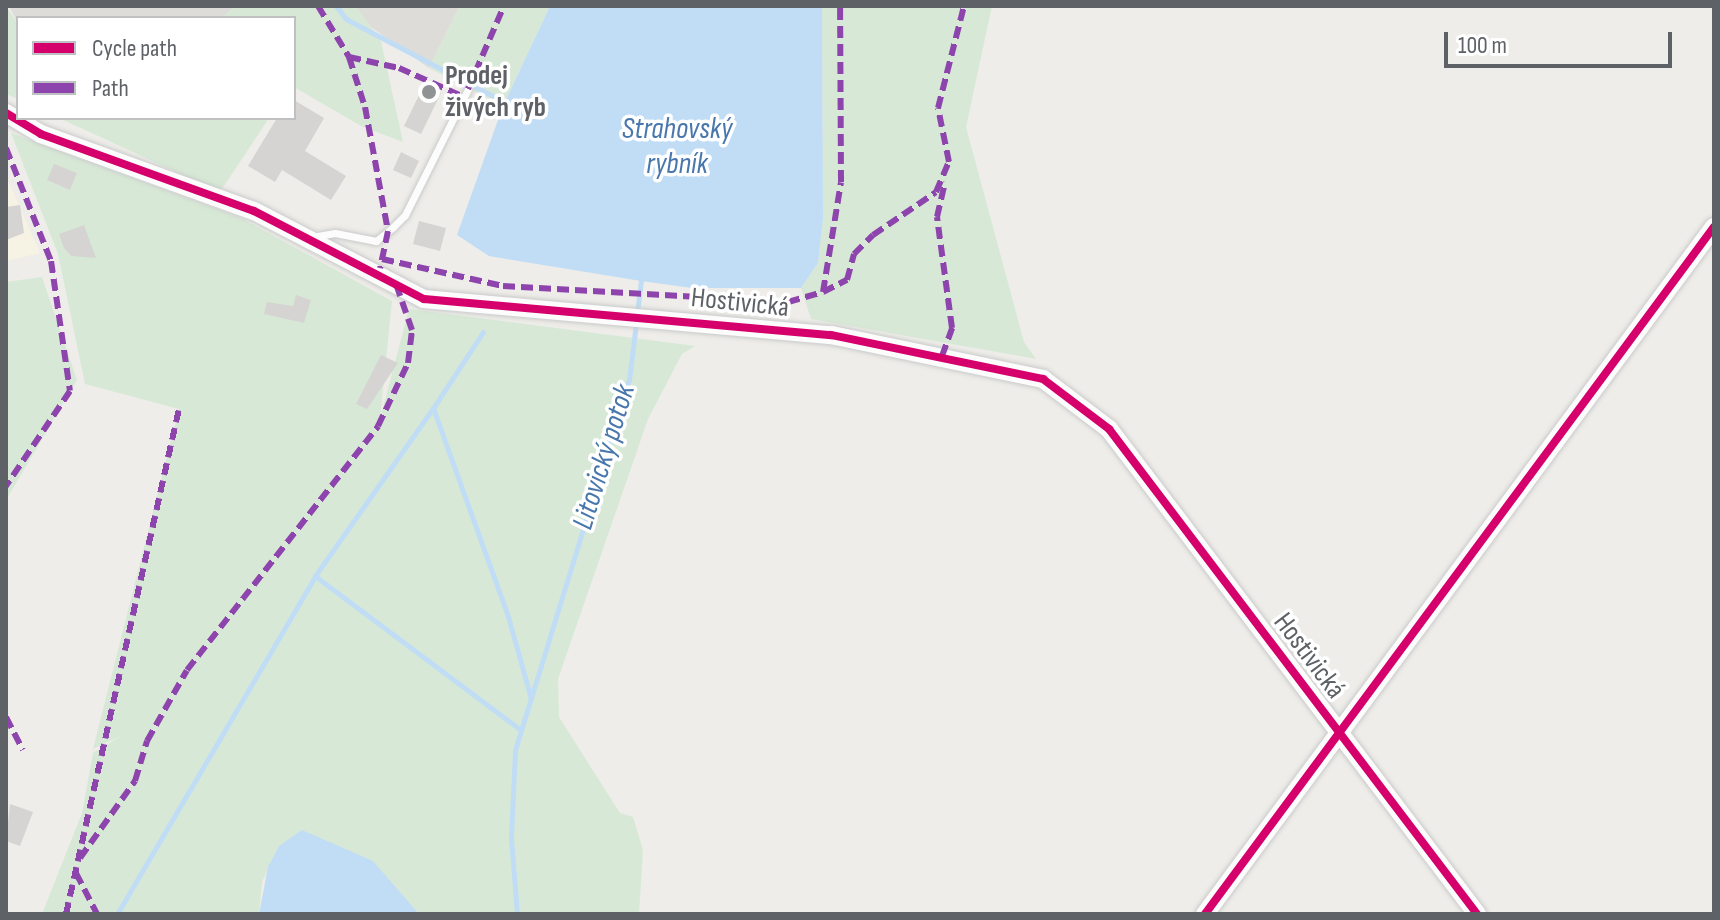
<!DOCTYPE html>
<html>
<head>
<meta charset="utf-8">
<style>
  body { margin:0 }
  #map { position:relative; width:1720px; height:920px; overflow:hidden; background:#eeede9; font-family:"Sofia Sans Condensed",sans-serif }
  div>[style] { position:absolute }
  .commercial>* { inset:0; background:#f6f2e4 }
  .industrial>* { inset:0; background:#dedcd9 }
  .green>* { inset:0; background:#d7e9d6 }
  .water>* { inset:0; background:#c0ddf5 }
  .stream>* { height:5px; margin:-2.5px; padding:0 2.5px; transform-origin:2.5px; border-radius:2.5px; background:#c0ddf5 }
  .building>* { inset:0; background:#d5d4d2 }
  .roads { filter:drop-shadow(0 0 2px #cacbcb) drop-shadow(0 0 2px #cacbcb) }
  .service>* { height:7px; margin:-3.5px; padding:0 3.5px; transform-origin:3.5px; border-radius:3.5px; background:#fcfcfc }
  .tertiary>* { height:18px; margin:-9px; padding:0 9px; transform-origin:9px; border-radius:9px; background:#fcfcfc }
  .quiet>* { height:6px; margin-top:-3px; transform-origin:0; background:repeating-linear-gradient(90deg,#8e44ad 0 12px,transparent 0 18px) }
  .cycleway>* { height:8px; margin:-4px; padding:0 4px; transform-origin:4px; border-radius:4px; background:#d6006c }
  .dots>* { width:22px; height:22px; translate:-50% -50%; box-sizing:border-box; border:4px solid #fff; border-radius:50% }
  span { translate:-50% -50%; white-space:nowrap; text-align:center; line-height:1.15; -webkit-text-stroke:7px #fff; paint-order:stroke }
  .poi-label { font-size:28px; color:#5e6266; font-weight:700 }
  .left { translate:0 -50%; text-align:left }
  .street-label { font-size:28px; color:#5e6266 }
  .water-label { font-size:30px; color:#4977ac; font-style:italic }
  .frame { position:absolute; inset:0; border:8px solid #5e6266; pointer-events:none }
  .legend { position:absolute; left:16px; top:16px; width:280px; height:104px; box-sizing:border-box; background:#fff; border:2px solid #bfc0c2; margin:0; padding:10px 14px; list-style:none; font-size:24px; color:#5e6266 }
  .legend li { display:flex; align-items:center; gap:16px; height:40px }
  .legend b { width:40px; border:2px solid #bfc0c2 }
  .scale { position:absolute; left:1444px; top:32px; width:228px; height:36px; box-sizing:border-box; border:4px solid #5e6266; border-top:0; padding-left:10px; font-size:24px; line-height:28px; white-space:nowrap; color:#5e6266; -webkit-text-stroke:6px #fff; paint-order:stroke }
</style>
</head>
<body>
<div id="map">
  <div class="commercial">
    <i style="clip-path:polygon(6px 176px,40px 253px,6px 261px)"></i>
  </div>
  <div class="industrial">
    <i style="clip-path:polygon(9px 6px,235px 6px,222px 18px,18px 18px,18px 24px)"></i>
    <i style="clip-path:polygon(341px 6px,460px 6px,429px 68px)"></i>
  </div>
  <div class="green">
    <i style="clip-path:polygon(6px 6px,18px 24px,18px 99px,6px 94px)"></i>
    <i style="clip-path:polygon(235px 6px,356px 6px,381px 41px,403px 142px,361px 126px,294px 87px,294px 18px,222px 18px)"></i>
    <i style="clip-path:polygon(460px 6px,550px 6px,503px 106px,429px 68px)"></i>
    <i style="clip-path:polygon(822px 6px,992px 6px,966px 127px,1024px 342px,1036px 359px,811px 319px,801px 288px,818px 263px,823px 218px)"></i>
    <i style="clip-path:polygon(59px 118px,269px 118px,220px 192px)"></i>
    <i style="clip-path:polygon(11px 133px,241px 218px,392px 301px,380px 419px,409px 309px,695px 346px,682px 354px,648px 419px,558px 679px,559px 717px,620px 813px,633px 817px,643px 850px,639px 914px,419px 914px,279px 846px,262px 882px,259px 914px,42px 914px,82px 813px,93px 753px,121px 736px,93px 749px,179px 409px,85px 384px,58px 254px)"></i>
    <i style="clip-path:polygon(42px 277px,77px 380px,6px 500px,6px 282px)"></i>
  </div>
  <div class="water">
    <i style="clip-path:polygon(550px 6px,822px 6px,823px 218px,818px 263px,801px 288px,692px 288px,641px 281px,489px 256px,457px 235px,503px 106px)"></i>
    <i style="clip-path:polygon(302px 830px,373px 861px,419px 914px,259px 914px,268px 867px,279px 846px)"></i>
  </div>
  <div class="stream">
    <i style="left:336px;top:6px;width:16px;rotate:52deg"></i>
    <i style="left:346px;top:19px;width:183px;rotate:27.7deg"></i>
    <i style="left:637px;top:313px;width:38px;rotate:-83deg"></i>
    <i style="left:483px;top:332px;width:91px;rotate:123.3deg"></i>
    <i style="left:433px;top:408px;width:218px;rotate:70.2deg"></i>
    <i style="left:507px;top:613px;width:89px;rotate:74.4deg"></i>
    <i style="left:433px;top:408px;width:205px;rotate:125.1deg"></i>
    <i style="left:315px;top:576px;width:257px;rotate:36.8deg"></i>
    <i style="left:117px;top:914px;width:391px;rotate:-59.6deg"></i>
    <i style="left:517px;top:914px;width:76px;rotate:-94.5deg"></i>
    <i style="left:511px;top:838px;width:88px;rotate:-87.4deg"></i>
    <i style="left:515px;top:750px;width:387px;rotate:-72.9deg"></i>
    <i style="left:629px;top:380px;width:57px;rotate:-83deg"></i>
  </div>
  <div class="building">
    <i style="clip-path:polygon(424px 85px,441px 93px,421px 134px,404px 126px)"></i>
    <i style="clip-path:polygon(294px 100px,324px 118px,305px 151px,346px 176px,331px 200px,282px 170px,275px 182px,248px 166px,277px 118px,294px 118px)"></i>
    <i style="clip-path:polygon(401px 152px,419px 161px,411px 178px,393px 170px)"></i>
    <i style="clip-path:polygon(54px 164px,77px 173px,70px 190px,47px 180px)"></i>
    <i style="clip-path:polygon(20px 205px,24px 233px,6px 240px,6px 207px)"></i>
    <i style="clip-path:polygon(419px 221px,446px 228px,440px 251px,413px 244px)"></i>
    <i style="clip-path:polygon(84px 225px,96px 258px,71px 256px,64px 248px,59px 234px)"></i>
    <i style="clip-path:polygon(296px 295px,311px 300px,304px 323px,264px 314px,267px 302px,293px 306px)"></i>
    <i style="clip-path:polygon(381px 355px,398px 363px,367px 409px,356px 404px)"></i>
    <i style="clip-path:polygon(10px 804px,33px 812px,20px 846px,6px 841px)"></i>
  </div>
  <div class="roads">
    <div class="service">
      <i style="left:312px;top:237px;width:23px;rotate:-10deg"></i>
      <i style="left:335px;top:233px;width:42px;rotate:11deg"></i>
      <i style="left:376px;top:241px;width:22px;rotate:-39deg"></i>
      <i style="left:393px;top:227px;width:17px;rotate:-45deg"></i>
      <i style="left:405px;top:215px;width:141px;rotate:-63.4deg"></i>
    </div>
    <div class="tertiary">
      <i style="left:6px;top:113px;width:41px;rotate:31deg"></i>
      <i style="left:41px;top:134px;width:226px;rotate:19.9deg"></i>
      <i style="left:254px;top:211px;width:191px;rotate:27.4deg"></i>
      <i style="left:424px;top:299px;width:409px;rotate:5.1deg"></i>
      <i style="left:831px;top:335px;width:217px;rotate:11.7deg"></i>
      <i style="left:1043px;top:379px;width:83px;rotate:37.1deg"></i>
      <i style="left:1109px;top:429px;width:609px;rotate:52.81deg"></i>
      <i style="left:1205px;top:914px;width:855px;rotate:-53.47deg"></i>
    </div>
  </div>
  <div class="quiet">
    <i style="left:318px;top:6px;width:60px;rotate:58.7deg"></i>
    <i style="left:349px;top:57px;width:52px;rotate:72.3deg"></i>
    <i style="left:365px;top:107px;width:126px;rotate:79.5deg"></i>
    <i style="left:388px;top:231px;width:38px;rotate:102deg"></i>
    <i style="left:349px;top:57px;width:51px;rotate:12.4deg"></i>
    <i style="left:399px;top:68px;width:71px;rotate:24deg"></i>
    <i style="left:468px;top:89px;width:90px;rotate:-66.6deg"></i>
    <i style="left:6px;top:148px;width:122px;rotate:68.3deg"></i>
    <i style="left:51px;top:261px;width:131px;rotate:81.7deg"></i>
    <i style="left:70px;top:391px;width:115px;rotate:124deg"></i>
    <i style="left:382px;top:259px;width:124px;rotate:12.6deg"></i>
    <i style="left:503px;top:286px;width:285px;rotate:3.2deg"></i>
    <i style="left:788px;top:302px;width:36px;rotate:-16deg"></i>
    <i style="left:823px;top:292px;width:27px;rotate:-27deg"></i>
    <i style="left:847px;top:280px;width:27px;rotate:-75deg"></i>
    <i style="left:854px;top:254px;width:27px;rotate:-45deg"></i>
    <i style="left:873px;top:235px;width:76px;rotate:-34.3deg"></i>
    <i style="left:936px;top:192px;width:33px;rotate:-67deg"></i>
    <i style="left:949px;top:162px;width:55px;rotate:-101.5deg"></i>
    <i style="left:938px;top:108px;width:105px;rotate:-75.7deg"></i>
    <i style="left:823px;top:292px;width:111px;rotate:-80.7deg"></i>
    <i style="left:841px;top:182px;width:176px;rotate:-90.3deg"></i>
    <i style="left:942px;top:356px;width:30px;rotate:-70deg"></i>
    <i style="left:952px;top:328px;width:112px;rotate:-97.7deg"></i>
    <i style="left:937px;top:217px;width:36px;rotate:-77deg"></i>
    <i style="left:6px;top:717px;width:37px;rotate:63deg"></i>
    <i style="left:80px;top:858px;width:95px;rotate:-54.5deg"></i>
    <i style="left:135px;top:781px;width:42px;rotate:-73.3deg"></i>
    <i style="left:147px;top:741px;width:81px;rotate:-60.6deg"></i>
    <i style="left:187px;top:670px;width:310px;rotate:-51.9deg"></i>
    <i style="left:378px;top:426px;width:70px;rotate:-64.5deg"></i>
    <i style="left:408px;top:363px;width:33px;rotate:-83deg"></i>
    <i style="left:412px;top:330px;width:46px;rotate:-109.2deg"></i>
    <i style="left:76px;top:873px;width:46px;rotate:62.9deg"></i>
    <i style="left:66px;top:914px;width:517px;rotate:-77.39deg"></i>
  </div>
  <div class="cycleway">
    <i style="left:6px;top:113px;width:41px;rotate:31deg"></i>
    <i style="left:41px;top:134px;width:226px;rotate:19.9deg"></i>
    <i style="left:254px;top:211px;width:191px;rotate:27.4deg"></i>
    <i style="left:424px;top:299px;width:409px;rotate:5.1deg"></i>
    <i style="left:831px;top:335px;width:217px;rotate:11.7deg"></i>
    <i style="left:1043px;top:379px;width:83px;rotate:37.1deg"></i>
    <i style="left:1109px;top:429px;width:609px;rotate:52.81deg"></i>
    <i style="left:1205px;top:914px;width:855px;rotate:-53.47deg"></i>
  </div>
  <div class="dots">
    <i style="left:429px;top:92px;background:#909394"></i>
  </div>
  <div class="poi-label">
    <span class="left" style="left:445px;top:92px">Prodej<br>živých ryb</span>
  </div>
  <div class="street-label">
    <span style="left:740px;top:303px;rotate:6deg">Hostivická</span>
    <span style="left:1309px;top:656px;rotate:53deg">Hostivická</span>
  </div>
  <div class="water-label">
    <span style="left:677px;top:146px">Strahovský<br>rybník</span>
    <span style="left:604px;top:457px;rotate:-73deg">Litovický potok</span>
  </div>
  <div class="frame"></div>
  <ul class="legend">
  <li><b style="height:10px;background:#d6006c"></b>Cycle path</li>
  <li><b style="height:10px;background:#8e44ad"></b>Path</li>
  </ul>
  <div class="scale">100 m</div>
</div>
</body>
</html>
